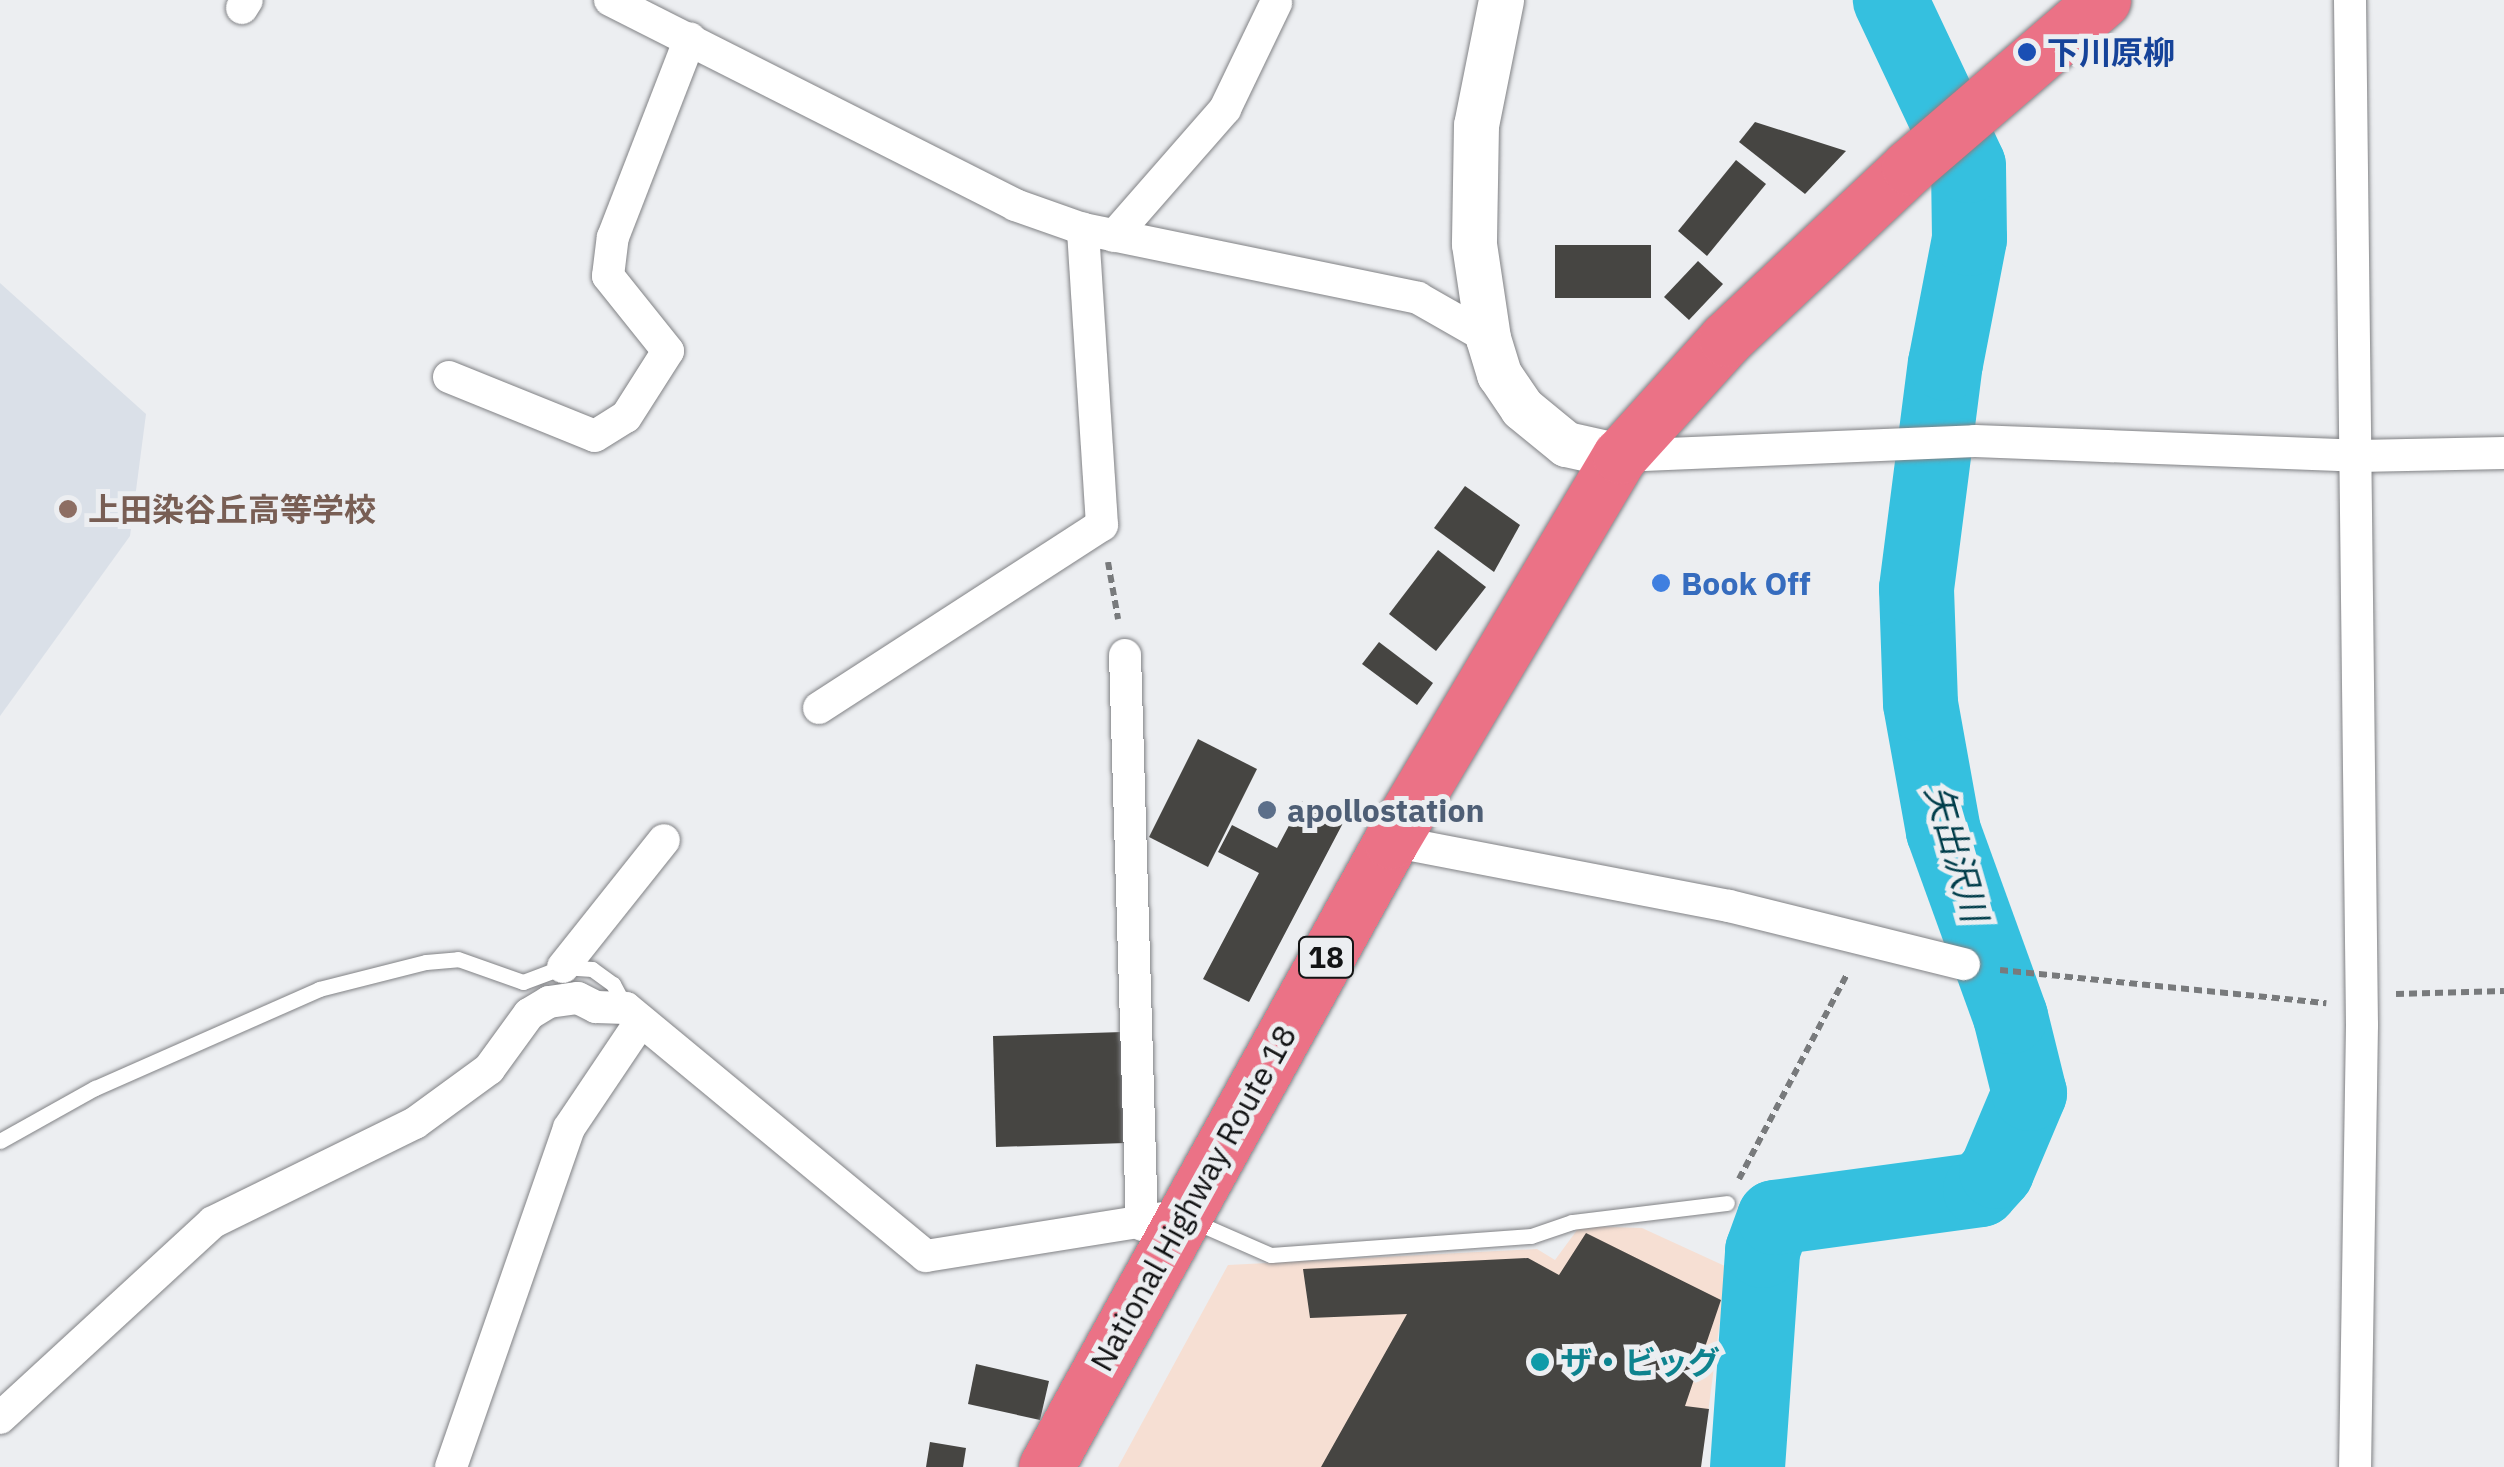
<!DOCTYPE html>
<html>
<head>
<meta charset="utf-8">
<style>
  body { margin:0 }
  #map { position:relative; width:2504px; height:1467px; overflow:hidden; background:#eceef1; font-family:"IBM Plex Sans","Noto Sans JP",sans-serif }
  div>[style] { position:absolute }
  .commercial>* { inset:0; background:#f6dfd3 }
  .built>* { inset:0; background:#dae0e8 }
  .river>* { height:75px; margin:-37.5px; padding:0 37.5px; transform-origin:37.5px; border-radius:37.5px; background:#35c0df }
  .building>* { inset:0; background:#464542 }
  .path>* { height:6px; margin-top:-3px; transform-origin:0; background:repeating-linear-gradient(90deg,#787a7c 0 8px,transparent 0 13px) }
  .roads { filter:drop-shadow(0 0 2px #818285) drop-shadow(0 0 2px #818285) }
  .lane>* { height:15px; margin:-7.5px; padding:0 7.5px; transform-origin:7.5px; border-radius:7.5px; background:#fff }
  .street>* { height:32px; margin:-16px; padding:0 16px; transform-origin:16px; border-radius:16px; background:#fff }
  .secondary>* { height:45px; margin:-22.5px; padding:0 22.5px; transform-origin:22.5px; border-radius:22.5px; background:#fff }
  .highway>* { height:55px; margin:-27.5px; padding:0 27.5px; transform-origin:27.5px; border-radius:27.5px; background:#eb7286 }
  .dots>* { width:28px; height:28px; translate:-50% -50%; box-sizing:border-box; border:5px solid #eceef1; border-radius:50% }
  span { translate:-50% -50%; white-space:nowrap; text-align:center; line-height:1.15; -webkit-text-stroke:10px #eceef1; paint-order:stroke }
  .shield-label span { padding:2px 8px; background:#eceef1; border:2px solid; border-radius:8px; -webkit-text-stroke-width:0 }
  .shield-label { font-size:30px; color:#131415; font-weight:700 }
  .transit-label { font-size:32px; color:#164399; font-weight:700 }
  .left { translate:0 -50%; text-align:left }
  .education-label { font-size:32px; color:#785e54; font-weight:700 }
  .shop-label { font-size:32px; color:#366cbe; font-weight:700 }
  .service-label { font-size:32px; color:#4e5e75; font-weight:700 }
  .street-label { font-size:32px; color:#131415 }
  .culture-label { font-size:32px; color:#0d838f; font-weight:700 }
  .water-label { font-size:35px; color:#003d4a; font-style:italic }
</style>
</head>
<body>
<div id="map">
  <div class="commercial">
    <i style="clip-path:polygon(1580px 1226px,1642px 1228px,1727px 1267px,1701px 1467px,1118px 1467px,1228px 1265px,1537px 1249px,1555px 1260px)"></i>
  </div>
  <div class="built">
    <i style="clip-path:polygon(0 283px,146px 414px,130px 536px,0 716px)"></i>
  </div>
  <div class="river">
    <i style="left:1747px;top:1467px;width:218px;rotate:-86deg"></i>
    <i style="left:1762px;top:1250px;width:35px;rotate:-70deg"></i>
    <i style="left:1774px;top:1217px;width:208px;rotate:-7.7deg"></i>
    <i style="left:1980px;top:1189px;width:24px;rotate:-48deg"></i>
    <i style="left:1996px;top:1171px;width:85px;rotate:-67.1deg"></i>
    <i style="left:2029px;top:1093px;width:79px;rotate:-103.9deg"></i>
    <i style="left:2010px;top:1016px;width:197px;rotate:-109.9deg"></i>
    <i style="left:1943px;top:831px;width:130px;rotate:-100.2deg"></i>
    <i style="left:1920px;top:703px;width:115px;rotate:-92deg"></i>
    <i style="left:1916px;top:588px;width:227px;rotate:-82.7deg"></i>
    <i style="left:1945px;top:363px;width:127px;rotate:-79.1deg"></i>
    <i style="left:1969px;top:238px;width:73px;rotate:-90.8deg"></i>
    <i style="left:1968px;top:165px;width:183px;rotate:-115.3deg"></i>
  </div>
  <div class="building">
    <i style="clip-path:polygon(1755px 122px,1846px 151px,1805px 194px,1739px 142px)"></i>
    <i style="clip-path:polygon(1736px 160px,1766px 184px,1707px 256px,1678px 231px)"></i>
    <i style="clip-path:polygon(1555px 245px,1651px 245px,1651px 298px,1555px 298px)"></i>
    <i style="clip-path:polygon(1698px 261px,1723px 284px,1689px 320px,1664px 297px)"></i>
    <i style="clip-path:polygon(1465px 486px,1520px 525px,1494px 572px,1434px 528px)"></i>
    <i style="clip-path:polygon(1438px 550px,1486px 587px,1436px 651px,1389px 614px)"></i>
    <i style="clip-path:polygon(1379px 642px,1433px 683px,1417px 705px,1362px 664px)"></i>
    <i style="clip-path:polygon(1198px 739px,1257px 769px,1208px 867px,1149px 837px)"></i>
    <i style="clip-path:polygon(1302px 801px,1343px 823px,1249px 1002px,1203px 979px,1259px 873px,1218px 852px,1232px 825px,1277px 848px)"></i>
    <i style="clip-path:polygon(1123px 1032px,1126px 1143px,996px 1147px,993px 1036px)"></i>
    <i style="clip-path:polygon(1586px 1233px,1721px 1300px,1685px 1406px,1709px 1409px,1701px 1467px,1321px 1467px,1407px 1314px,1310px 1318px,1303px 1269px,1528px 1258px,1559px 1275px)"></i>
    <i style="clip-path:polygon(976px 1364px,1049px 1381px,1040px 1420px,968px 1404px)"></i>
    <i style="clip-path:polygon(930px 1442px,966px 1448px,963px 1467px,926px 1467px)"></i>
  </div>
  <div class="path">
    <i style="left:1108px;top:562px;width:58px;rotate:80deg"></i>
    <i style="left:2000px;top:970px;width:328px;rotate:5.8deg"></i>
    <i style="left:2396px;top:994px;width:108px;rotate:-1.6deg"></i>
    <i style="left:1739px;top:1179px;width:232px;rotate:-62.2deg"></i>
  </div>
  <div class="roads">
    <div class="lane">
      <i style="left:0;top:1141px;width:109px;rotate:-29.2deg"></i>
      <i style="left:95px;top:1088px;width:245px;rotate:-23.8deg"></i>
      <i style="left:319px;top:989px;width:110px;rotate:-14.2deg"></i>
      <i style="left:426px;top:962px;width:32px;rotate:-5deg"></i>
      <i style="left:458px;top:959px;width:69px;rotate:19.5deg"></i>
      <i style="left:523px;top:982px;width:43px;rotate:-20.6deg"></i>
      <i style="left:563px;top:967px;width:29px;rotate:4deg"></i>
      <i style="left:592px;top:969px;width:26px;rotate:36deg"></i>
      <i style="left:613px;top:984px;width:27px;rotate:62deg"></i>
      <i style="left:1193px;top:1221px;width:85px;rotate:23.6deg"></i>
      <i style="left:1271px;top:1255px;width:261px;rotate:-4.2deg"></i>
      <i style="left:1531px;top:1236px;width:43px;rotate:-18.9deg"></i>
      <i style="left:1572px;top:1222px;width:156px;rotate:-7deg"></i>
    </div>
    <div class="street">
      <i style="left:610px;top:0;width:454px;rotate:26.8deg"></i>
      <i style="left:1015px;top:205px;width:72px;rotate:19.4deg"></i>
      <i style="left:1083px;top:229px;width:342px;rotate:11.6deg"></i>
      <i style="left:1418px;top:298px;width:81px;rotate:29.7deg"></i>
      <i style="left:2350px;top:0;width:1025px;rotate:89.33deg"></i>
      <i style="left:2362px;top:1025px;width:442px;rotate:90.9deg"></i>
      <i style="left:242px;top:8px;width:9px;rotate:-58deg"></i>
      <i style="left:1114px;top:236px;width:169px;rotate:-48.8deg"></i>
      <i style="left:1225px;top:109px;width:118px;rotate:-64.3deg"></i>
      <i style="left:449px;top:377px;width:157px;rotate:22deg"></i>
      <i style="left:595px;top:436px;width:36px;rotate:-32deg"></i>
      <i style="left:626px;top:417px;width:78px;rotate:-57.5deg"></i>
      <i style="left:668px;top:351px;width:96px;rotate:-128.7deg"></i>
      <i style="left:608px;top:276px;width:39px;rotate:-83deg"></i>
      <i style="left:613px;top:237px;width:213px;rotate:-68.8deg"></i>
      <i style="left:1620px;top:456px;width:355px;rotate:-2.4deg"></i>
      <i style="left:1975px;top:441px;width:383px;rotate:2.2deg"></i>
      <i style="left:2358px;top:456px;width:146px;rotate:-1.2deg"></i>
      <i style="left:1125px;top:655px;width:570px;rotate:88.29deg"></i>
      <i style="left:819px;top:708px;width:337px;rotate:-32.9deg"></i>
      <i style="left:1102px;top:525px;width:297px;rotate:-93.7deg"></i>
      <i style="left:1391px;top:841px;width:344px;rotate:10.9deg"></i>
      <i style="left:1729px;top:906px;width:242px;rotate:13.9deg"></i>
      <i style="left:563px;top:967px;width:162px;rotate:-51.5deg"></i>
      <i style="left:0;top:1418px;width:289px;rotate:-42.6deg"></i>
      <i style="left:213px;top:1222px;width:225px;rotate:-26.1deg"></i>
      <i style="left:415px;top:1123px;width:92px;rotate:-36.1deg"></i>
      <i style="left:489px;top:1069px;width:68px;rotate:-54deg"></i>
      <i style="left:529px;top:1014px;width:23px;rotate:-31deg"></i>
      <i style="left:549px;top:1002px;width:29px;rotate:-8deg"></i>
      <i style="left:578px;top:998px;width:20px;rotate:27deg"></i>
      <i style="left:596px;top:1007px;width:30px;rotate:2deg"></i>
      <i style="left:626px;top:1008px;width:389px;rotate:39.6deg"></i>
      <i style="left:926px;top:1256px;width:259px;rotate:-9.1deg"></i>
      <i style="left:451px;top:1467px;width:359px;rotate:-70.8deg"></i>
      <i style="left:569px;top:1128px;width:125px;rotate:-56.1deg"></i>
    </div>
    <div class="secondary">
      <i style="left:1501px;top:0;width:127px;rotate:101.3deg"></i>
      <i style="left:1476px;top:125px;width:119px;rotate:91deg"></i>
      <i style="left:1474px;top:244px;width:95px;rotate:81.5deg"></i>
      <i style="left:1488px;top:338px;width:38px;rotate:73deg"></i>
      <i style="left:1499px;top:374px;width:41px;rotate:55.9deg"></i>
      <i style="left:1522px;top:408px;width:57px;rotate:39.3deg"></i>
      <i style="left:1566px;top:444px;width:55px;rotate:12.5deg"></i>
    </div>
    <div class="highway">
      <i style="left:1046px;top:1467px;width:715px;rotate:-61.14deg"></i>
      <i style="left:1391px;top:841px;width:448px;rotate:-59.3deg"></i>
      <i style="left:1620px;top:456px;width:158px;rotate:-47.8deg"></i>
      <i style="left:1726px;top:339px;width:251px;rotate:-43.2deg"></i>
      <i style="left:1909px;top:167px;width:256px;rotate:-40.7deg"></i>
    </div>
  </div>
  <div class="dots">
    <i style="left:2027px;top:52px;background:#1a4fb4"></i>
    <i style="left:68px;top:509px;background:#8d6e63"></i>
    <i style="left:1661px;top:583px;background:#3f7fe0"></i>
    <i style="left:1267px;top:810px;background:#5c6f8a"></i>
    <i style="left:1540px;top:1362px;background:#0f9aa8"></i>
  </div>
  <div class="shield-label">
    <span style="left:1326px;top:957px">18</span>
  </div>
  <div class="transit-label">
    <span class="left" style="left:2047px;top:52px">下川原柳</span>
  </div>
  <div class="education-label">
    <span class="left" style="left:88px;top:509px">上田染谷丘高等学校</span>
  </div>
  <div class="shop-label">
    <span class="left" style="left:1681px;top:583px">Book Off</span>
  </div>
  <div class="service-label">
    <span class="left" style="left:1287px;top:810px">apollostation</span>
  </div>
  <div class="street-label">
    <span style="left:1193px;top:1198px;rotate:-61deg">National Highway Route 18</span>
  </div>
  <div class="culture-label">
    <span class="left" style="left:1560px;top:1362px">ザ・ビッグ</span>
  </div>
  <div class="water-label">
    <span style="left:1957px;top:853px;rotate:74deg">矢出沢川</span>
  </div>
</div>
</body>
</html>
